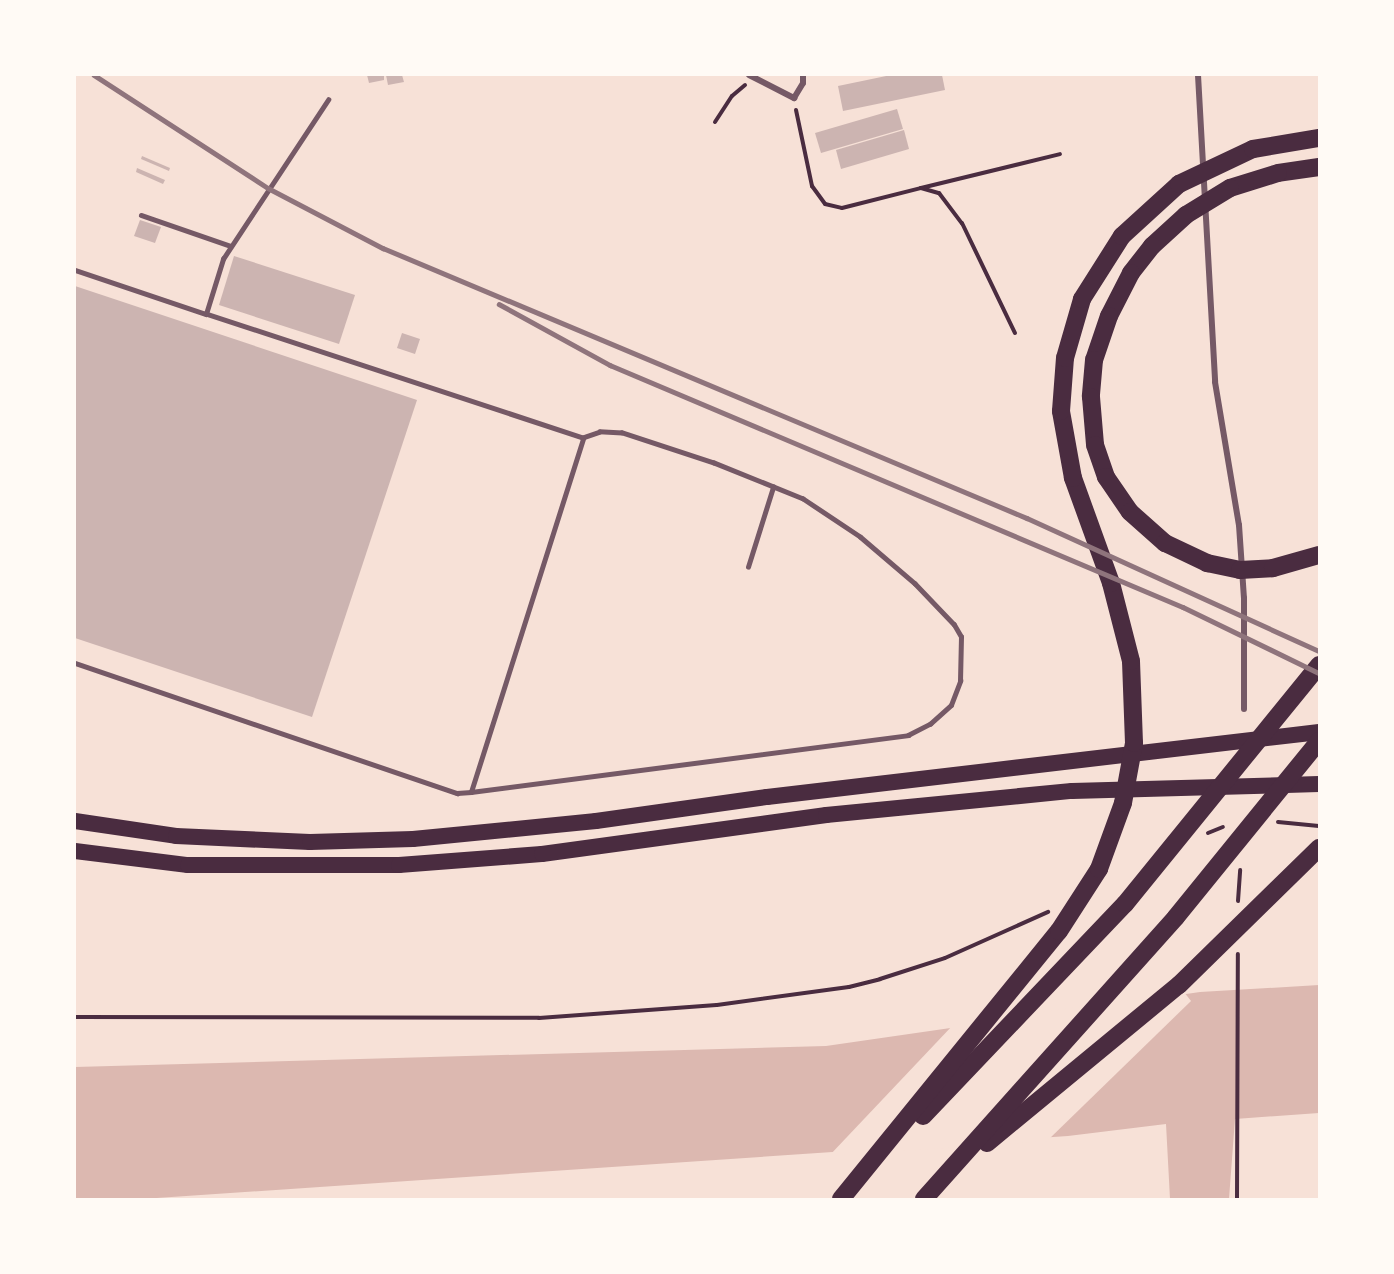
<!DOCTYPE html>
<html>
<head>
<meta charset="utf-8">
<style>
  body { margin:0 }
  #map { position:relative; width:1394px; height:1274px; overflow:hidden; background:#f7e1d7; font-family:"PT Sans Narrow",sans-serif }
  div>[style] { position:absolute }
  .water>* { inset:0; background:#dcb8b0 }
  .pier>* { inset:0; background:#f7e1d7 }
  .building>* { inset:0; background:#ccb4b1 }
  .path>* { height:4px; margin:-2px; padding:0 2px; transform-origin:2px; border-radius:2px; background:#4a2c40 }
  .service>* { height:4.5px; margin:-2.25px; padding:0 2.25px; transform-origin:2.25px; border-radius:2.25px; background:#755966 }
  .minor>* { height:6px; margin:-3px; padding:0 3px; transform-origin:3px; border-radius:3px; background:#755966 }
  .trunk>* { height:16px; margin:-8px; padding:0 8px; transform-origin:8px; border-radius:8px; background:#4a2c40 }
  .motorway>* { height:18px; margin:-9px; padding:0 9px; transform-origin:9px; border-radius:9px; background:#4a2c40 }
  .rail>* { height:4.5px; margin:-2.25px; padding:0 2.25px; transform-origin:2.25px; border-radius:2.25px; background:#8f747c }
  span { translate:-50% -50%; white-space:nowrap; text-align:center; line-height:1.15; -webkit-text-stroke:6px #fffaf5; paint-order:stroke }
  .frame { position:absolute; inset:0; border:76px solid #fffaf5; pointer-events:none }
</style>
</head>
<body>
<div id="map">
  <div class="water">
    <i style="clip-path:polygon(1319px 985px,1319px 1113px,1235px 1119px,1229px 1199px,1170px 1199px,1166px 1124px,1068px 1136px,142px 1199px,75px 1199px,75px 1067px,826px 1046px,1200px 992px)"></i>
  </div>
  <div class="pier">
    <i style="clip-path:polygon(1184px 992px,1191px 1001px,1047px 1141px,829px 1156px,953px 1025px)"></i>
  </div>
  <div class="building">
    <i style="clip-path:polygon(367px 75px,384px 75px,384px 80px,369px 83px)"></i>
    <i style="clip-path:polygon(386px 75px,402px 75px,404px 82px,388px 85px)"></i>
    <i style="clip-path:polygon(891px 75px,942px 75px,945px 90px,843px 111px,838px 86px)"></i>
    <i style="clip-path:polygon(897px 109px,903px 129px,821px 153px,815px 133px)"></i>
    <i style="clip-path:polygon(904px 130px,909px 149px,841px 169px,836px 150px)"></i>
    <i style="clip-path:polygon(142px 156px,170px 168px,169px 171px,141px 159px)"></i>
    <i style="clip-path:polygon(137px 168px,165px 180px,163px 184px,136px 172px)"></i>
    <i style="clip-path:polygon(140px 220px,161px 227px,155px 243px,134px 236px)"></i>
    <i style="clip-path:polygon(234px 256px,355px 295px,339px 344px,219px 305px)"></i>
    <i style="clip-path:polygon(75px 286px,417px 400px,312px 717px,75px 638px)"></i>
    <i style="clip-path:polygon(402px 333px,420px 339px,415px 354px,397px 348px)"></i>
  </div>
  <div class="path">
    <i style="left:796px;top:110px;width:78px;rotate:78.1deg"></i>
    <i style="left:812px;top:186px;width:22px;rotate:54deg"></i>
    <i style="left:825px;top:204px;width:17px;rotate:13deg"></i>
    <i style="left:842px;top:208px;width:81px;rotate:-14.2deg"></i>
    <i style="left:921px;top:188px;width:19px;rotate:16deg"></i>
    <i style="left:939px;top:193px;width:38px;rotate:53deg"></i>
    <i style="left:962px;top:223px;width:122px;rotate:64.3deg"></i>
    <i style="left:715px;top:122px;width:31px;rotate:-57deg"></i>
    <i style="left:732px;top:96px;width:17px;rotate:-40deg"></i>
    <i style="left:921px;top:188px;width:143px;rotate:-13.7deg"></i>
    <i style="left:1278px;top:822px;width:41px;rotate:5.6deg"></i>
    <i style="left:1208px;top:833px;width:16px;rotate:-22deg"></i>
    <i style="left:1238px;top:901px;width:31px;rotate:-86deg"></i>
    <i style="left:75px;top:1017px;width:464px;rotate:0.1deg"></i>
    <i style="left:539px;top:1018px;width:178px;rotate:-4.2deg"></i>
    <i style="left:717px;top:1005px;width:133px;rotate:-7.8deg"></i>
    <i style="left:849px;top:987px;width:32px;rotate:-14deg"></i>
    <i style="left:880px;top:979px;width:68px;rotate:-17.9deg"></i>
    <i style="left:945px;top:958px;width:113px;rotate:-24.1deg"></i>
    <i style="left:1237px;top:1199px;width:245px;rotate:-89.8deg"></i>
  </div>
  <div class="service">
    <i style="left:141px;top:215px;width:95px;rotate:19deg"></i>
    <i style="left:75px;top:270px;width:138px;rotate:18.6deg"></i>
    <i style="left:748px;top:567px;width:84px;rotate:-72.6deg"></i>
    <i style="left:75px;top:663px;width:404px;rotate:18.8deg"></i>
    <i style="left:457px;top:793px;width:14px;rotate:-4deg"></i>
    <i style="left:471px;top:792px;width:371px;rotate:-72.4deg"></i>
    <i style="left:583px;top:438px;width:397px;rotate:-161.8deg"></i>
    <i style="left:206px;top:314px;width:58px;rotate:-72.8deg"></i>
    <i style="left:223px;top:259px;width:191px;rotate:-56.6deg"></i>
    <i style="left:471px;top:792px;width:441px;rotate:-7.4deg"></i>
    <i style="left:908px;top:735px;width:25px;rotate:-27deg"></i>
    <i style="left:930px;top:724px;width:28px;rotate:-42deg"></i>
    <i style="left:951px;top:705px;width:26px;rotate:-69deg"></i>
    <i style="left:960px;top:681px;width:44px;rotate:-88.7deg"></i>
    <i style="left:961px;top:637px;width:14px;rotate:-120deg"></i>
    <i style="left:954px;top:625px;width:57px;rotate:-133.6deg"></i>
    <i style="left:915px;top:584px;width:72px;rotate:-139.5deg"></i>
    <i style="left:860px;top:537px;width:69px;rotate:-146.3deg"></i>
    <i style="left:803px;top:499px;width:96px;rotate:-158deg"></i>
    <i style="left:714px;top:463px;width:97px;rotate:-161.9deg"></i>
    <i style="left:622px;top:433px;width:22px;rotate:-177deg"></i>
    <i style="left:600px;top:432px;width:18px;rotate:161deg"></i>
  </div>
  <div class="minor">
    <i style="left:749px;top:75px;width:51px;rotate:27.1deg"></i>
    <i style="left:794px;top:98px;width:17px;rotate:-59deg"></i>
    <i style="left:803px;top:83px;width:8px;rotate:-90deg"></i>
    <i style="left:1198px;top:75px;width:307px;rotate:86.8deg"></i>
    <i style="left:1215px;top:382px;width:145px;rotate:80.5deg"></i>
    <i style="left:1239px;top:525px;width:73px;rotate:86.1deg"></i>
    <i style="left:1244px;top:598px;width:111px;rotate:90deg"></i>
  </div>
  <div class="trunk">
    <i style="left:75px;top:821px;width:102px;rotate:8.4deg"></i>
    <i style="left:176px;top:836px;width:134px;rotate:2.6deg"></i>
    <i style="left:310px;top:842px;width:103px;rotate:-1.7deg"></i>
    <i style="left:413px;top:839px;width:184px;rotate:-5.6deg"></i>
    <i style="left:596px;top:821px;width:173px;rotate:-8deg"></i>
    <i style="left:767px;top:797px;width:556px;rotate:-6.72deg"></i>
    <i style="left:75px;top:851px;width:114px;rotate:7.1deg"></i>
    <i style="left:188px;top:865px;width:211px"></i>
    <i style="left:399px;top:865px;width:143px;rotate:-4.4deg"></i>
    <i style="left:542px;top:854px;width:287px;rotate:-7.8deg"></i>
    <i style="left:826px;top:815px;width:247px;rotate:-5.6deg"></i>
    <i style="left:1072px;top:791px;width:247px;rotate:-1.6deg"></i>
  </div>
  <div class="motorway">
    <i style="left:1319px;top:167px;width:41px;rotate:171.7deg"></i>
    <i style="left:1278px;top:173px;width:50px;rotate:162.6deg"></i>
    <i style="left:1230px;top:188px;width:52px;rotate:148.5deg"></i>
    <i style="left:1186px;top:215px;width:46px;rotate:137.6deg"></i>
    <i style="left:1152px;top:246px;width:34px;rotate:128deg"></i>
    <i style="left:1131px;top:273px;width:48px;rotate:117.1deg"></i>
    <i style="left:1109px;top:316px;width:46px;rotate:108.8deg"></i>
    <i style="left:1094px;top:360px;width:37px;rotate:95deg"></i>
    <i style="left:1091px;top:397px;width:48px;rotate:85.2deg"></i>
    <i style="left:1095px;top:445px;width:34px;rotate:71deg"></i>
    <i style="left:1106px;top:477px;width:42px;rotate:55.6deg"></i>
    <i style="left:1130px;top:512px;width:47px;rotate:41.5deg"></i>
    <i style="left:1165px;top:543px;width:47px;rotate:25.5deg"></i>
    <i style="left:1207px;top:563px;width:34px;rotate:12deg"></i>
    <i style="left:1240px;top:570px;width:33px;rotate:-3deg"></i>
    <i style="left:1273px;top:568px;width:48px;rotate:-15.8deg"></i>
    <i style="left:923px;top:1116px;width:293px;rotate:-46.4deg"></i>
    <i style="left:1125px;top:904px;width:308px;rotate:-50.9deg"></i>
    <i style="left:987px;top:1143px;width:249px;rotate:-39.5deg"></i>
    <i style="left:1179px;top:985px;width:196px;rotate:-44.4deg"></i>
    <i style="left:841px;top:1199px;width:345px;rotate:-50.9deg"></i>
    <i style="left:1059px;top:931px;width:74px;rotate:-57.2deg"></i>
    <i style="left:1099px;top:869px;width:70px;rotate:-70deg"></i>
    <i style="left:1123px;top:803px;width:61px;rotate:-79.6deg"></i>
    <i style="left:1134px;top:743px;width:82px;rotate:-92.1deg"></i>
    <i style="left:1131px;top:661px;width:81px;rotate:-104.4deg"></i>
    <i style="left:1111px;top:583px;width:112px;rotate:-109.9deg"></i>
    <i style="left:1073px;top:478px;width:68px;rotate:-100.2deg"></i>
    <i style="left:1061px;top:411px;width:53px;rotate:-85.7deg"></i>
    <i style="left:1065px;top:358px;width:61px;rotate:-73.9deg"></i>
    <i style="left:1082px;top:299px;width:75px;rotate:-57.6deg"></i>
    <i style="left:1122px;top:236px;width:77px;rotate:-42.4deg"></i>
    <i style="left:1179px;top:184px;width:82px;rotate:-25.3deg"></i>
    <i style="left:1253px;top:149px;width:67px;rotate:-9.5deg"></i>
    <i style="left:924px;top:1199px;width:378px;rotate:-48.2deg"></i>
    <i style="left:1176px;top:917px;width:227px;rotate:-50.9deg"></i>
  </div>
  <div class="rail">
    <i style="left:94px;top:75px;width:207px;rotate:33deg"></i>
    <i style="left:268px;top:188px;width:130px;rotate:27.6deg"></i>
    <i style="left:383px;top:248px;width:698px;rotate:22.75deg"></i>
    <i style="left:1027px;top:518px;width:321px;rotate:24.5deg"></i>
    <i style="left:499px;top:304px;width:127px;rotate:28.8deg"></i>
    <i style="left:610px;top:365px;width:622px;rotate:22.9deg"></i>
    <i style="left:1183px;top:607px;width:151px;rotate:25.9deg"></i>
  </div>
  <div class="frame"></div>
</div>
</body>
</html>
